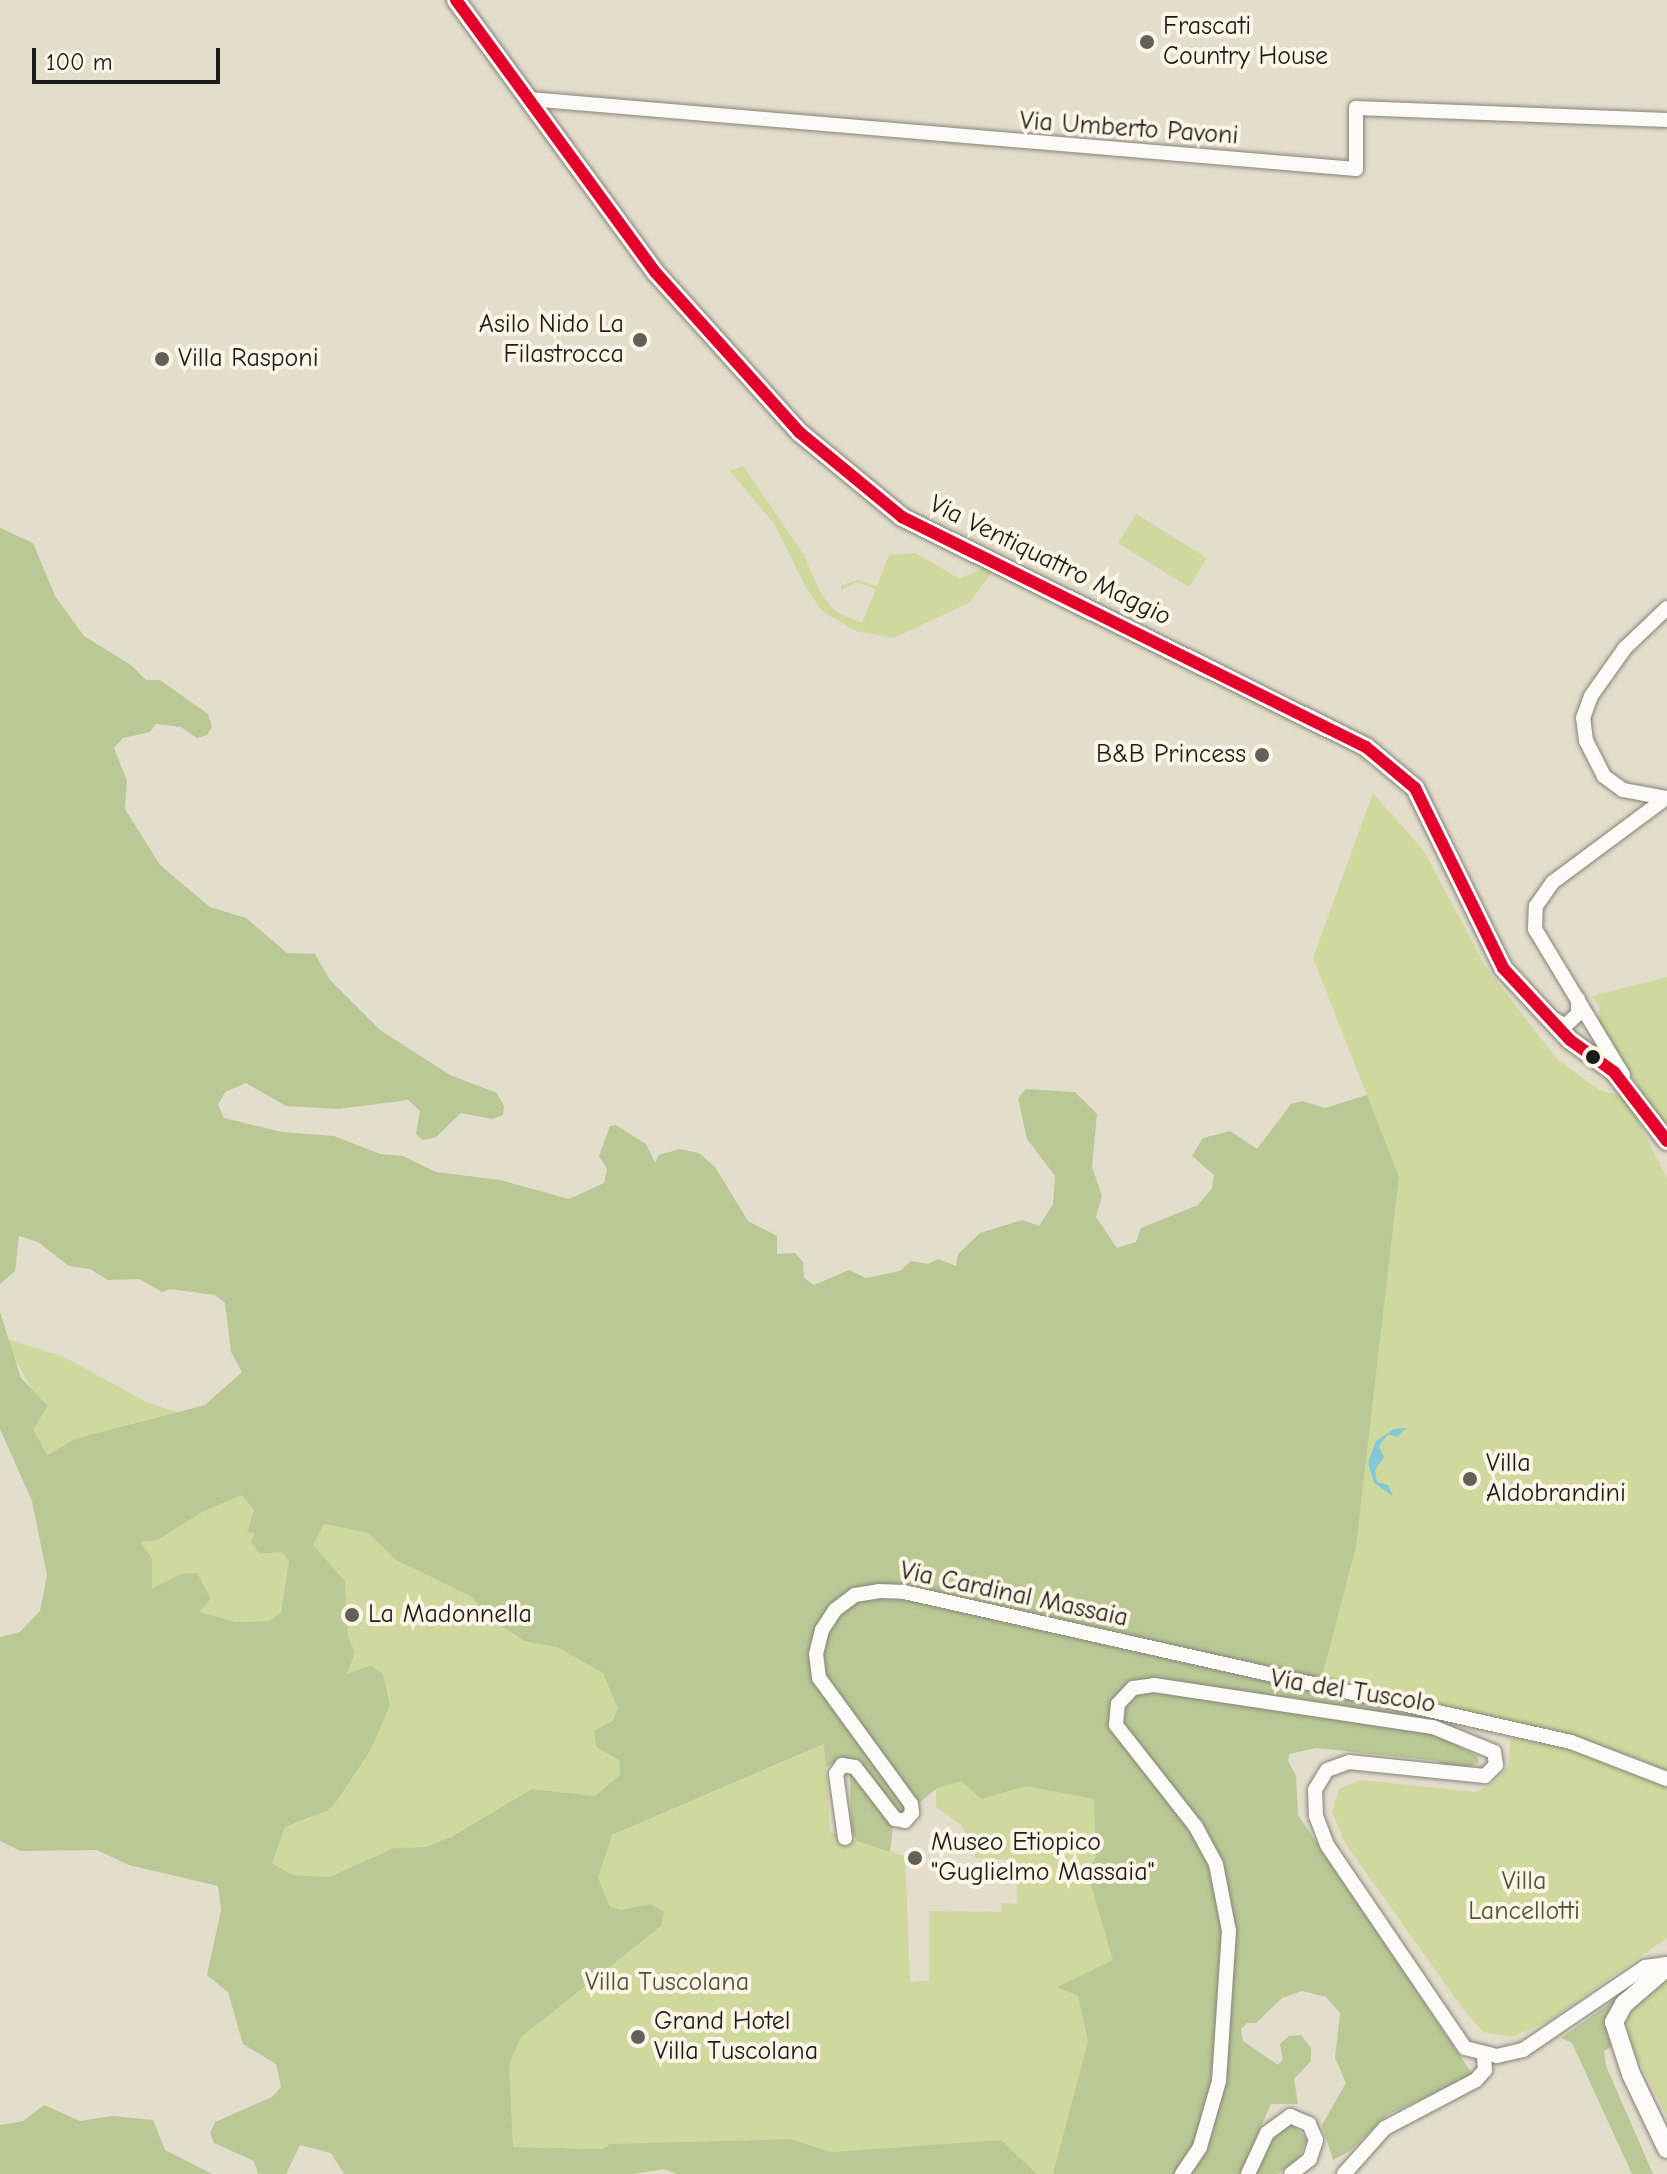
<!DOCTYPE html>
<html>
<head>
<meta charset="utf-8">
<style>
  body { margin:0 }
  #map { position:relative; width:1667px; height:2174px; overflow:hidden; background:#e3ddcb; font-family:"Comic Neue",sans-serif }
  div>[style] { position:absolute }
  .green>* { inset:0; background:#cfd89d }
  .forest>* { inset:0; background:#b9c895 }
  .water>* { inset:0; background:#84c8d6 }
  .roads { filter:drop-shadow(0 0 2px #86837a) drop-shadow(0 0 2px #86837a) }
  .minor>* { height:14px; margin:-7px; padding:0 7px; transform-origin:7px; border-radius:7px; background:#fbfaf7 }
  .major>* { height:18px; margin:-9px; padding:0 9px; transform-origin:9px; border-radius:9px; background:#fbfaf7 }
  .bus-1>* { height:12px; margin:-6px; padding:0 6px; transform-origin:6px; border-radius:6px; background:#e4002b }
  .dots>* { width:22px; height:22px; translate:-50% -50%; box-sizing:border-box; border:4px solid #fcf5e5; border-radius:50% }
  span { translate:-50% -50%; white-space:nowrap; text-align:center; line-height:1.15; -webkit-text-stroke:8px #fcf5e5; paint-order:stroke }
  .poi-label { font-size:26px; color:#1c1c1c }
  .left { translate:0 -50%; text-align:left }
  .right { translate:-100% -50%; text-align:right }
  .street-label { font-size:26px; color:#1c1c1c }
  .park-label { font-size:26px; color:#4d5338 }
  .scale { position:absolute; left:32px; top:48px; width:188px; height:36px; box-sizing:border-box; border:4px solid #1c1c1c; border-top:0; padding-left:10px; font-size:24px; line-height:28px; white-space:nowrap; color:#1c1c1c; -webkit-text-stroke:6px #fcf5e5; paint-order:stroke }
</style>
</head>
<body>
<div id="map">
  <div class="green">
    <i style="clip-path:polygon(743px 466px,804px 555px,820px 592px,835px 611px,862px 623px,876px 589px,857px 582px,841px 590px,841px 585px,858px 580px,877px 586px,889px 555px,915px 553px,960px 579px,983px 568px,991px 573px,970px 602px,894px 638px,856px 631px,822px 611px,805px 586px,775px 525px,730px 471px)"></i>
    <i style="clip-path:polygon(1136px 514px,1207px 558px,1189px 587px,1118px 543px)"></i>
    <i style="clip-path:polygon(1373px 793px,1424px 851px,1485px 966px,1557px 1059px,1599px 1090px,1626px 1097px,1667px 1178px,1667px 1772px,1573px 1736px,1501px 1721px,1497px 1715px,1482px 1718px,1319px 1687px,1356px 1547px,1399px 1177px,1313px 958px)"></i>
    <i style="clip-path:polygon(1667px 977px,1667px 1134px,1599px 1021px,1599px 1007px,1592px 996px)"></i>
    <i style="clip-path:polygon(4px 1338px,64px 1357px,148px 1403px,184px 1414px,75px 1439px,46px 1455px,33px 1429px,36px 1398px)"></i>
    <i style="clip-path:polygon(242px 1495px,254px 1510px,247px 1531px,255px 1533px,260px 1554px,281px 1552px,289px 1561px,281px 1612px,270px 1621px,236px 1622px,198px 1612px,211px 1599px,197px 1573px,152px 1589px,152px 1558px,140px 1542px,158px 1540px,202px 1512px)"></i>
    <i style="clip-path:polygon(324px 1524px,368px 1533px,396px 1560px,472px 1597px,492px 1620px,526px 1642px,557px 1647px,603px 1673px,618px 1709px,612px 1720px,595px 1731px,596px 1747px,619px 1760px,620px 1775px,595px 1796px,532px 1789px,453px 1836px,427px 1847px,394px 1848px,329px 1877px,292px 1875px,272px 1863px,285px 1827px,312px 1818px,338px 1799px,378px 1730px,383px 1674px,371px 1665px,347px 1675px,355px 1653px,348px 1635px,345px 1581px,313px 1545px)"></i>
    <i style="clip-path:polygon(937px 1634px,1183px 1861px,1102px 2174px,1037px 2174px,1001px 2140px,831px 2152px,791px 2139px,610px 2144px,603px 2149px,393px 2144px,430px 1913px,825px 1744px,830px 1832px,905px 1856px,910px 1982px,929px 1981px,929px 1911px,1001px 1912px,1002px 1903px,1017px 1904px,1016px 1860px,975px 1858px,975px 1847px,961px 1825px,936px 1807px)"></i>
    <i style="clip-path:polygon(1511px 1738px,1571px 1749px,1667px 1785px,1667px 1938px,1547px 2022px,1512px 2037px,1483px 2032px,1463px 2009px,1345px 1843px,1332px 1812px,1339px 1789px,1361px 1780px,1476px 1792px,1495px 1782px,1508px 1766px)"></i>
    <i style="clip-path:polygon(1667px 1980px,1667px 2116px,1630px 2044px,1627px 2018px,1631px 2009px)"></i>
  </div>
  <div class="forest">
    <i style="clip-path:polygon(evenodd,0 528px,33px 543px,55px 596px,84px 636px,131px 665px,146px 680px,160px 680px,208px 714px,212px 727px,207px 735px,197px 738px,181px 727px,156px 724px,150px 732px,123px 738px,114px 748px,127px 781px,125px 809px,160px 865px,210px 907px,246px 918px,287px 953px,315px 954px,330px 980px,380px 1030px,450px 1075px,497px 1093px,504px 1106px,503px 1115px,492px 1119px,461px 1113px,436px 1137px,423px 1140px,416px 1134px,420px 1111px,408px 1100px,338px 1109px,286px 1106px,246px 1083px,225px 1092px,218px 1105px,224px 1118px,282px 1132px,334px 1136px,380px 1154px,403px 1156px,436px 1172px,500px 1180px,569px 1199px,604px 1183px,607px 1169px,599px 1156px,610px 1126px,616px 1125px,646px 1144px,655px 1163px,659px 1155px,680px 1149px,699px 1153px,715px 1167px,748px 1221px,777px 1236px,777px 1254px,795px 1253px,803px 1262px,804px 1278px,814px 1285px,849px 1270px,866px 1278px,900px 1271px,911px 1261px,928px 1264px,938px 1259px,956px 1266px,958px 1254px,980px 1233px,1022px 1220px,1039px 1226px,1053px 1204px,1055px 1176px,1027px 1139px,1018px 1098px,1026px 1089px,1075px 1092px,1097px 1114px,1092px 1167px,1102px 1196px,1096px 1217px,1117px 1248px,1136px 1242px,1141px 1228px,1198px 1205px,1212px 1188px,1214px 1175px,1192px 1156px,1203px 1138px,1230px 1131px,1257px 1149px,1291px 1104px,1302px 1101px,1325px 1108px,1367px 1095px,1399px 1177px,1356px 1547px,1318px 1692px,1427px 1722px,1435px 1734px,1477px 1756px,1479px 1762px,1468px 1768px,1445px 1767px,1438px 1761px,1316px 1748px,1289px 1754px,1288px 1761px,1296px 1776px,1298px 1815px,1473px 2075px,1387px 2115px,1350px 2151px,1333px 2160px,1322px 2125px,1346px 2083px,1335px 2058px,1340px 2013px,1326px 1997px,1302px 1991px,1282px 1998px,1256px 2023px,1247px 2023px,1241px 2029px,1243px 2041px,1278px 2065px,1283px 2059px,1280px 2044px,1289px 2036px,1301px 2035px,1311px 2048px,1311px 2061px,1294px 2079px,1298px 2104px,1271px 2104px,1240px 2174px,1053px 2174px,1088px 2041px,1078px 1996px,1057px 1987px,1113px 1960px,1088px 1875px,1096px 1856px,1094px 1799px,1027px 1786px,981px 1799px,962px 1781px,937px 1788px,893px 1825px,890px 1852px,857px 1841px,851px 1831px,850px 1767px,842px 1759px,826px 1767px,824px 1744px,612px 1835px,598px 1878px,610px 1907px,621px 1910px,650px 1904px,664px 1912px,661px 1926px,521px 2037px,509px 2064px,513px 2147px,603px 2149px,610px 2144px,791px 2139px,831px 2152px,1001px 2140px,1037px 2174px,677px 2174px,664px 2169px,633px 2174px,344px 2174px,331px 2153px,300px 2145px,286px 2174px,258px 2174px,254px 2161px,214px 2143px,210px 2133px,215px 2122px,272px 2097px,281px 2087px,276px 2064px,243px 2044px,228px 1992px,207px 1975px,221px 1910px,218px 1886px,129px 1865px,97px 1850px,21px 1851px,0 1841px,0 1637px,20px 1632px,40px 1611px,47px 1575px,32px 1501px,0 1429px,0 1312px,21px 1378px,48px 1406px,33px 1429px,47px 1455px,75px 1439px,205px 1405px,242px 1372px,231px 1352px,225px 1303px,215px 1295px,170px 1289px,162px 1292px,139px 1279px,108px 1280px,90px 1269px,69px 1266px,38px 1242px,19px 1236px,15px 1271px,0 1284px,0 528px,242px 1495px,254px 1510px,247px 1532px,255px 1533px,251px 1542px,260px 1554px,281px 1552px,289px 1561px,281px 1612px,270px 1621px,236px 1622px,199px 1612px,211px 1599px,197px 1573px,181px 1574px,152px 1589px,152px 1558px,140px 1542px,158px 1540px,202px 1512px,242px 1495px,0 528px,324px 1524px,368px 1533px,396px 1560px,472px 1597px,492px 1620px,526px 1642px,557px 1647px,603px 1673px,618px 1709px,612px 1721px,594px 1731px,596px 1747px,619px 1760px,620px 1775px,595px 1796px,532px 1789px,453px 1836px,427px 1847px,394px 1848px,329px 1877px,292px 1875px,272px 1863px,285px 1827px,327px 1811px,338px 1799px,370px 1751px,390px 1705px,383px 1674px,371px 1665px,347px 1674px,355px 1653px,348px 1635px,345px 1581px,313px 1545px,324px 1524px)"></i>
    <i style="clip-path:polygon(1620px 1996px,1610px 2016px,1612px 2046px,1604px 2051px,1606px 2066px,1653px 2174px,1632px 2174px,1572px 2043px,1561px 2038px)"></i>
    <i style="clip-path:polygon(44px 2105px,80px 2121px,112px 2116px,153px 2120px,165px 2150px,212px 2174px,0 2174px,0 2125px,23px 2121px)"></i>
    <i style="clip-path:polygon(1292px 2124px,1307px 2139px,1298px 2159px,1278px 2174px,1255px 2174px,1277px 2130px)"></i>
  </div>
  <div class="water">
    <i style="clip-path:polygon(1406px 1428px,1397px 1437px,1388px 1434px,1379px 1446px,1384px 1457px,1375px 1470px,1377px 1482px,1388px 1485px,1393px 1496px,1374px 1483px,1368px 1462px,1376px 1441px,1394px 1429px)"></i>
  </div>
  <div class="roads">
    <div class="minor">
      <i style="left:529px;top:99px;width:830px;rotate:4.84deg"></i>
      <i style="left:1356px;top:169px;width:61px;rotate:-90deg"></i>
      <i style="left:1356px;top:108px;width:311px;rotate:2.2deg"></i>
      <i style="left:1666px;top:798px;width:44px;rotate:-169.5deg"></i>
      <i style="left:1623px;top:790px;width:24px;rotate:-144deg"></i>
      <i style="left:1604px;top:776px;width:39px;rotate:-117deg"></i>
      <i style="left:1586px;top:741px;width:23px;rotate:-97deg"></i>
      <i style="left:1583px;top:718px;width:23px;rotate:-70deg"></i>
      <i style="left:1591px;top:696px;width:59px;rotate:-54.7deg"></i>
      <i style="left:1625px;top:648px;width:58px;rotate:-43.6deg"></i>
      <i style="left:1552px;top:1018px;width:15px;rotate:32deg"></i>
      <i style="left:1565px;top:1026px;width:18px;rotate:-43deg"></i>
      <i style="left:1578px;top:1014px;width:15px;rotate:-90deg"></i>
      <i style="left:1623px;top:1075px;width:170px;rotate:-121.1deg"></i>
      <i style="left:1535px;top:929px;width:23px;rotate:-88deg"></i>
      <i style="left:1536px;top:906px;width:29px;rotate:-55deg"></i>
      <i style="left:1553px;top:882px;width:141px;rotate:-36.6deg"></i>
      <i style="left:845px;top:1838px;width:65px;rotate:-98deg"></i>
      <i style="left:836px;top:1774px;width:11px;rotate:-56deg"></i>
      <i style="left:842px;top:1765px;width:13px;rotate:9deg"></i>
      <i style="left:855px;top:1767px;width:66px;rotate:52.4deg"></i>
      <i style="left:895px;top:1819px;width:10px;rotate:11deg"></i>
      <i style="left:905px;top:1821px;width:11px;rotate:-49deg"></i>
      <i style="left:912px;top:1813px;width:9px;rotate:-96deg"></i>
      <i style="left:911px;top:1804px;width:156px;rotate:-126.1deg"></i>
      <i style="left:819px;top:1678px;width:24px;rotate:-97deg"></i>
      <i style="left:816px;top:1654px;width:25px;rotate:-76deg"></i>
      <i style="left:822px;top:1630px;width:24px;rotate:-57deg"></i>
      <i style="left:835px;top:1610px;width:25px;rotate:-37deg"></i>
      <i style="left:855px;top:1595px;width:24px;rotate:-9deg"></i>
      <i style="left:879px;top:1591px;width:25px;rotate:2deg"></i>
      <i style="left:904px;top:1592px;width:684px;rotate:12.67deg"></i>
      <i style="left:1571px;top:1742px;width:103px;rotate:21.1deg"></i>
      <i style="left:1182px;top:2174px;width:32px;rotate:-56deg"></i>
      <i style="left:1200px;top:2147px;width:69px;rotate:-73.9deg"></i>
      <i style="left:1219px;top:2081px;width:150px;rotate:-86.2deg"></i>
      <i style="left:1229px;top:1931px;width:68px;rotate:-101deg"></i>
      <i style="left:1216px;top:1864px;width:42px;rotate:-118.4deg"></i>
      <i style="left:1196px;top:1827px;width:130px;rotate:-128.1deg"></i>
      <i style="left:1116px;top:1725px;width:21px;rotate:-85deg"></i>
      <i style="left:1118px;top:1704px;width:22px;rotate:-47deg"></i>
      <i style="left:1133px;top:1688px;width:21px;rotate:-8deg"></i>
      <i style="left:1154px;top:1685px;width:282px;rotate:8.6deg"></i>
      <i style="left:1433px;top:1727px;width:66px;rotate:22.3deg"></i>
      <i style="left:1494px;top:1752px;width:13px;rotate:81deg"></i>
      <i style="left:1496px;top:1765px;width:16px;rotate:135deg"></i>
      <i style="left:1485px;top:1776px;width:137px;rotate:-174.1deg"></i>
      <i style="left:1349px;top:1762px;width:23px;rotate:160deg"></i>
      <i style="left:1327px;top:1770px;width:23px;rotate:121deg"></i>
      <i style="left:1315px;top:1790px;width:26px;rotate:88deg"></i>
      <i style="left:1316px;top:1816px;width:31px;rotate:69deg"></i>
      <i style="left:1327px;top:1845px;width:245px;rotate:55.8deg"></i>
      <i style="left:1465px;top:2048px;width:33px;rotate:14deg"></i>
      <i style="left:1497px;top:2056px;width:27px;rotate:-13deg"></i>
      <i style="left:1523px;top:2050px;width:148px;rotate:-34.2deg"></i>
      <i style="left:1645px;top:1967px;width:22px;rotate:-8deg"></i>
      <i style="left:1248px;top:2174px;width:45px;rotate:-65.1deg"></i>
      <i style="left:1267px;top:2133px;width:29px;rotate:-36deg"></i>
      <i style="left:1290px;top:2116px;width:21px;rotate:23deg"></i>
      <i style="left:1309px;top:2124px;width:17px;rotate:66deg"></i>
      <i style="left:1316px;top:2140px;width:20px;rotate:108deg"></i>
      <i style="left:1310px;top:2159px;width:24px;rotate:142deg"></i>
      <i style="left:1344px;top:2174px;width:62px;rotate:-48.3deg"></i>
      <i style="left:1385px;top:2128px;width:103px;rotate:-27.8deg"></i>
      <i style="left:1476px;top:2080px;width:13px;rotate:-48deg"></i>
      <i style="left:1485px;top:2070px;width:14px;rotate:-94deg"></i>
    </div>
    <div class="major">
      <i style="left:456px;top:0;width:338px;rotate:53.8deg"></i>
      <i style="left:656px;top:273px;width:214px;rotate:48deg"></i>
      <i style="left:799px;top:432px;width:134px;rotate:39.5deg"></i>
      <i style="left:902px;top:517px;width:518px;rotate:26.37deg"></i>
      <i style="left:1366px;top:747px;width:64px;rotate:39.9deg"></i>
      <i style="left:1415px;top:788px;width:200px;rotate:63.9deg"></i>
      <i style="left:1503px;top:968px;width:98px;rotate:47.1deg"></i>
      <i style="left:1570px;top:1040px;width:54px;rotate:36deg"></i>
      <i style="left:1614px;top:1072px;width:87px;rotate:52.5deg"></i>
      <i style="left:1667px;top:1967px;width:57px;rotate:139.3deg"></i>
      <i style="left:1624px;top:2004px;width:21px;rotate:119deg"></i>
      <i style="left:1614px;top:2022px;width:55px;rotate:71.9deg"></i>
      <i style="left:1631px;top:2074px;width:83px;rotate:64.4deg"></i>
    </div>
  </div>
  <div class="bus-1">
    <i style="left:456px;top:0;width:338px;rotate:53.8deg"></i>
    <i style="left:656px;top:273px;width:214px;rotate:48deg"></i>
    <i style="left:799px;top:432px;width:134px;rotate:39.5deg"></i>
    <i style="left:902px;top:517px;width:518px;rotate:26.37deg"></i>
    <i style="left:1366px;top:747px;width:64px;rotate:39.9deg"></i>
    <i style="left:1415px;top:788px;width:200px;rotate:63.9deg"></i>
    <i style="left:1503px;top:968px;width:98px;rotate:47.1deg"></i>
    <i style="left:1570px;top:1040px;width:54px;rotate:36deg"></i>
    <i style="left:1614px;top:1072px;width:87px;rotate:52.5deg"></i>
  </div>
  <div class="dots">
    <i style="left:1147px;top:42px;background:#626059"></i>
    <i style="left:640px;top:340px;background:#626059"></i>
    <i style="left:162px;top:359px;background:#626059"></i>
    <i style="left:1262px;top:755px;background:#626059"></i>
    <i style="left:1593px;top:1057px;background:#1c1c1c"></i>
    <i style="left:1470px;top:1479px;background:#626059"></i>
    <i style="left:352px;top:1615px;background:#626059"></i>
    <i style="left:915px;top:1858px;background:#626059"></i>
    <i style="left:638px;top:2037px;background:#626059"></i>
  </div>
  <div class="poi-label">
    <span class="left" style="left:1163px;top:42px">Frascati<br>Country House</span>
    <span class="right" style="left:624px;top:340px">Asilo Nido La<br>Filastrocca</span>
    <span class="left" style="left:178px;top:359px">Villa Rasponi</span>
    <span class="right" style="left:1246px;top:755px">B&amp;B Princess</span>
    <span class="left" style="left:1486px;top:1479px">Villa<br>Aldobrandini</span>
    <span class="left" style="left:368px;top:1615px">La Madonnella</span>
    <span class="left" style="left:931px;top:1858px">Museo Etiopico<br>"Guglielmo Massaia"</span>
    <span class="left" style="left:654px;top:2037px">Grand Hotel<br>Villa Tuscolana</span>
  </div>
  <div class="street-label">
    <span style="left:1129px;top:129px;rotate:4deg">Via Umberto Pavoni</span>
    <span style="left:1050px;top:561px;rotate:26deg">Via Ventiquattro Maggio</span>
    <span style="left:1014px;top:1595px;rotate:12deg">Via Cardinal Massaia</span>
    <span style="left:1353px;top:1692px;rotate:9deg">Via del Tuscolo</span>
  </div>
  <div class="park-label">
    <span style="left:1524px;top:1897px">Villa<br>Lancellotti</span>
    <span style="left:667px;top:1983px">Villa Tuscolana</span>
  </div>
  <div class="scale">100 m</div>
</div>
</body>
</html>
